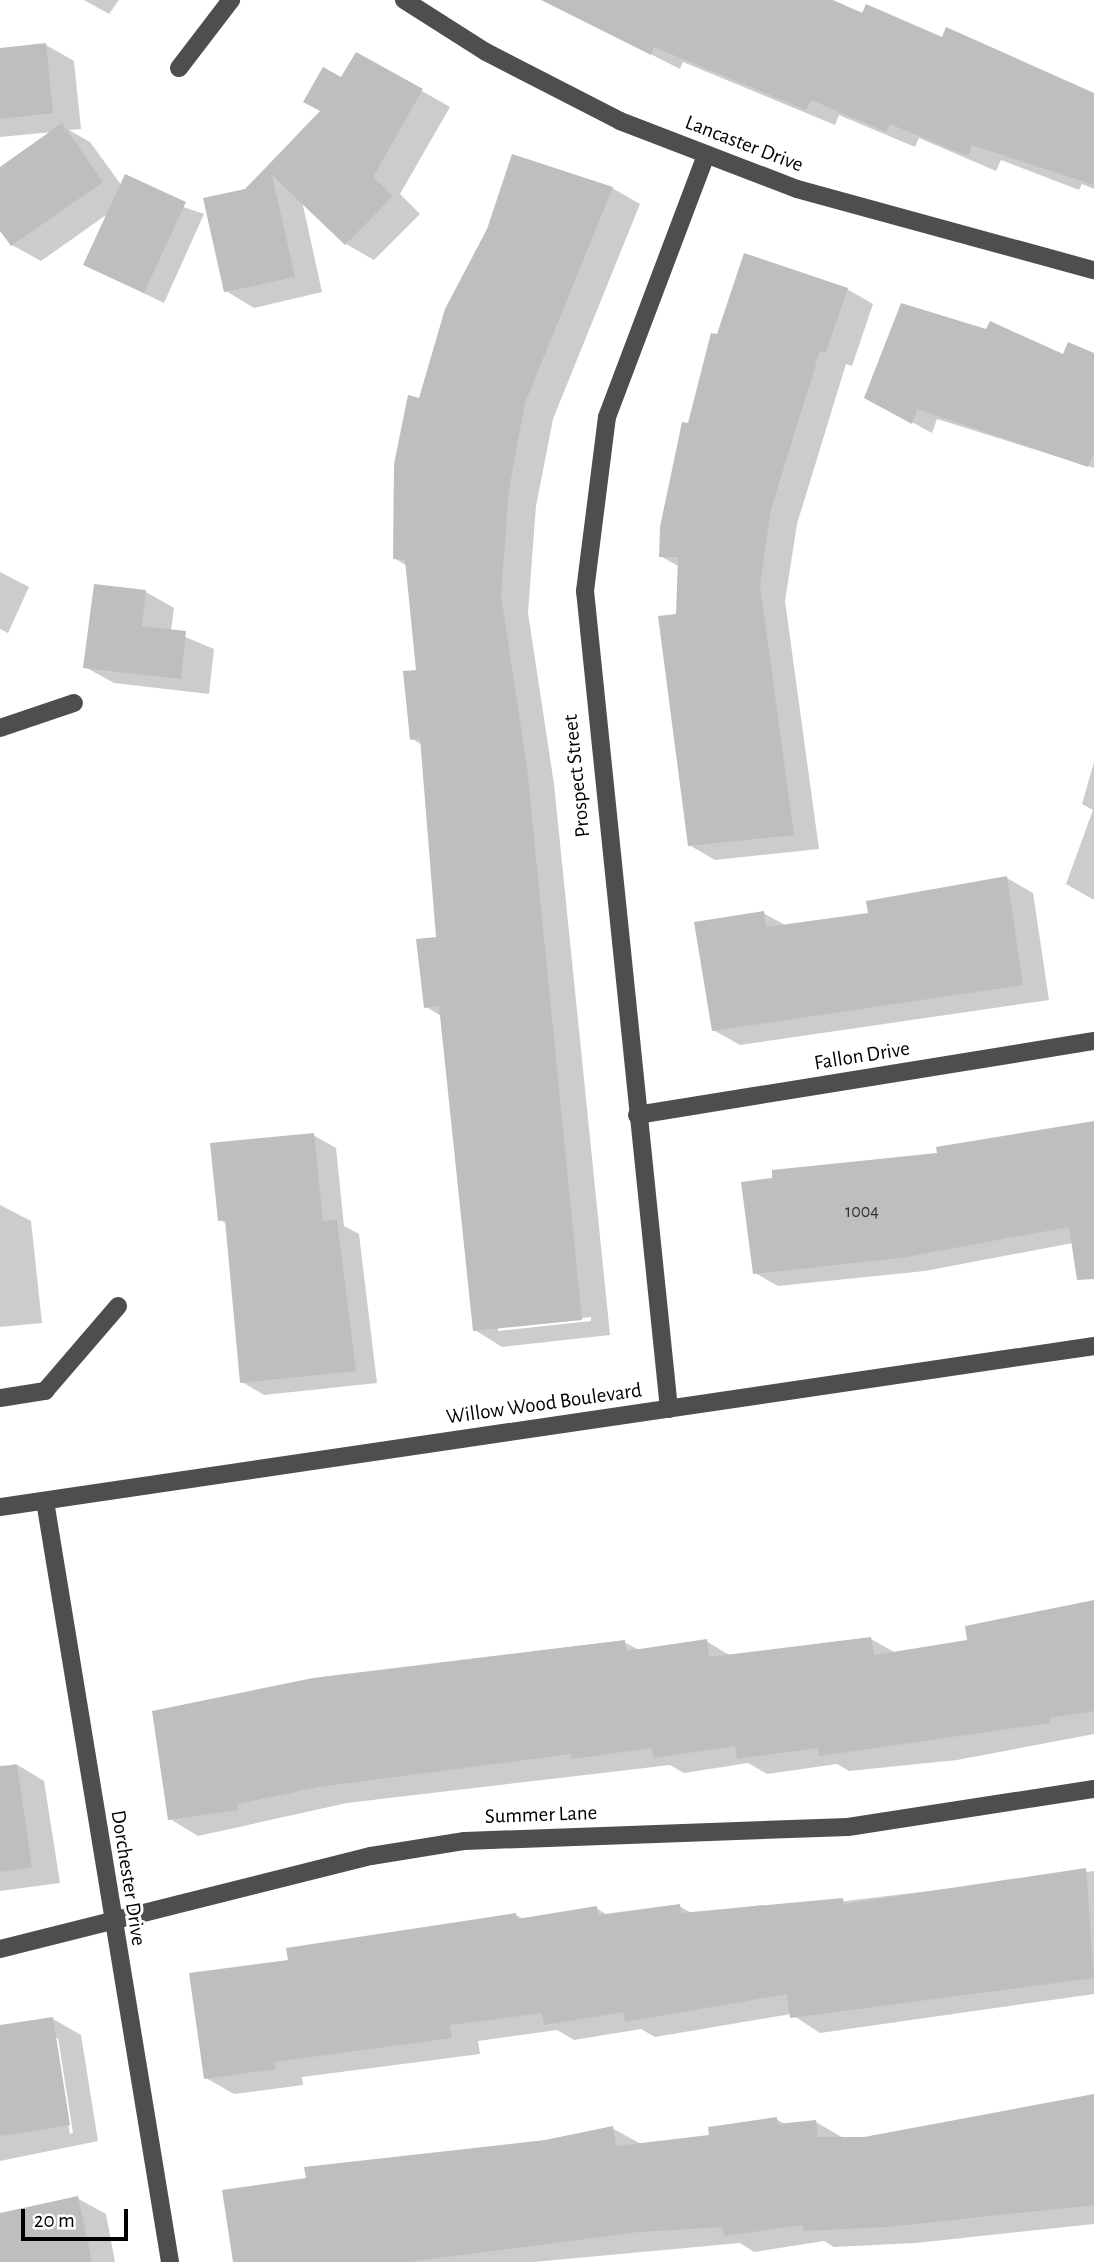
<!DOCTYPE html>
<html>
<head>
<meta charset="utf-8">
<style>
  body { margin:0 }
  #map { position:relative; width:1094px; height:2262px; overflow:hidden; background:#fff; font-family:"Alegreya Sans",sans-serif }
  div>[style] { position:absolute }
  .shadow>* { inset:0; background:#0003 }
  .building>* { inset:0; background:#bebebe }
  .minor>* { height:18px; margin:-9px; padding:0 9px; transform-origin:9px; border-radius:9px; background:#4e4e4e }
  span { translate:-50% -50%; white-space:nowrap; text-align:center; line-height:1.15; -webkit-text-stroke:6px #fff; paint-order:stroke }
  .number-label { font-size:18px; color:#303030 }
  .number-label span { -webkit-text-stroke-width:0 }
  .street-label { font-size:21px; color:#000 }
  .scale { position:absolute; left:21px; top:2209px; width:107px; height:32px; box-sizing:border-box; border:4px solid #000; border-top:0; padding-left:9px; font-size:21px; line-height:24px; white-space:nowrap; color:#000; -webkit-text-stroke:5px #fff; paint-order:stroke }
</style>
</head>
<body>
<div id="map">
  <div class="shadow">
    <i style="clip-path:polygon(84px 0,119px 0,109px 14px)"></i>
    <i style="clip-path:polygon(544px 0,824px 0,943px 39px,1094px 94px,1094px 189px,1082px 184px,1079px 190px,1001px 160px,996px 171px,919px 138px,915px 147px,839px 115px,835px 125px,683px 62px,680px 69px)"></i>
    <i style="clip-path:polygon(46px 45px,74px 61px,81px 129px,69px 130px,90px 142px,122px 186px,204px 214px,164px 303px,85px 265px,109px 213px,41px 261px,12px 245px,0 228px,0 169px,53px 132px,0 137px,0 49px)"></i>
    <i style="clip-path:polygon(342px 79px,422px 91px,450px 107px,400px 194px,420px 214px,374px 260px,346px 244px,302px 201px,322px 292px,254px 308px,226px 291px,246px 190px,323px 111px)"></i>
    <i style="clip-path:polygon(evenodd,612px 188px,640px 204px,553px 419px,536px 506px,528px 613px,554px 784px,610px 1335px,502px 1347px,475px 1330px,441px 1016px,425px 1006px,438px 938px,422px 745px,411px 738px,418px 671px,407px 566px,394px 558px,420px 400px,612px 188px,591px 1317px,591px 1321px,498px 1331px,498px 1327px,591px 1317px)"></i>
    <i style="clip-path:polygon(847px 289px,873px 304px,852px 366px,846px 364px,797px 524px,785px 601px,819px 849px,715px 860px,689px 845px,680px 567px,660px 556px,690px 425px,718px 336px)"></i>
    <i style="clip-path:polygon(1094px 355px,1094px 468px,937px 419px,932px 433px,886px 408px,1064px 356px)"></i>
    <i style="clip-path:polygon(0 572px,29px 587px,8px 633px,0 629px)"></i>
    <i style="clip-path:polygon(146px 592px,174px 608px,171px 631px,214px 649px,209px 694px,114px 683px,85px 667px)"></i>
    <i style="clip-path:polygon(1094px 762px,1094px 900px,1066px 884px,1093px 810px,1082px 804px)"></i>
    <i style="clip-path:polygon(1007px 878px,1033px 893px,1049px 1000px,740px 1045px,713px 1030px,763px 913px,787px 926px,870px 915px)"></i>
    <i style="clip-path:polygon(1094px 1124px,1094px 1248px,1083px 1241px,925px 1271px,778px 1286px,755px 1273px,939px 1155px)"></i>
    <i style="clip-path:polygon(313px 1135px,336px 1148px,344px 1226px,359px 1234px,377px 1383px,264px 1395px,242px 1382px,227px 1224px,220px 1220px)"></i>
    <i style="clip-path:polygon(0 1205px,31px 1221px,42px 1323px,0 1327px)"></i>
    <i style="clip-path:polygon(1094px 1603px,1094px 1734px,957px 1760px,849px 1771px,837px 1764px,767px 1774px,748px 1763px,684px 1773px,670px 1765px,347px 1803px,198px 1836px,170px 1819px,624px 1642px,641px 1651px,706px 1641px,731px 1656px,871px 1639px,896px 1653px,969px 1642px)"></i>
    <i style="clip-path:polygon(16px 1764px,44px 1781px,60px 1883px,0 1891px,0 1767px)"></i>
    <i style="clip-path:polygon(1094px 1871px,1094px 1994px,820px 2033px,791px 2014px,655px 2037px,641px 2029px,574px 2040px,557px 2030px,478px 2041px,480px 2054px,302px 2077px,303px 2085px,234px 2094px,206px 2078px,290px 1961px,516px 1915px,525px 1920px,596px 1908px,609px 1916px,679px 1906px,693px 1914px,762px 1905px,771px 1910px)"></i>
    <i style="clip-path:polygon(evenodd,53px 2019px,81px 2035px,98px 2141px,0 2161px,0 2030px,53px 2019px,55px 2038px,58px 2038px,73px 2133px,70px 2134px,55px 2038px)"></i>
    <i style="clip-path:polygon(1094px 2097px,1094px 2224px,916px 2243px,834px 2247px,824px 2241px,754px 2252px,740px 2243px,533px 2262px,234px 2262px,545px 2141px,612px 2128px,641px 2144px,711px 2136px,776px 2119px,787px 2125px,816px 2122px,845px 2139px,864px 2139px)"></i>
    <i style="clip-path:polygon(77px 2198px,106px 2214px,115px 2262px,0 2262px,0 2215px)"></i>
  </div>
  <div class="building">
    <i style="clip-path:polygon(541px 0,833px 0,862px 13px,866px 4px,942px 37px,946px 27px,1094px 93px,1094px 185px,972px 145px,968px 156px,890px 124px,886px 132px,811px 100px,806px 110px,654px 47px,651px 55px)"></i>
    <i style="clip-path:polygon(46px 43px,53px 113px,0 119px,0 48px)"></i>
    <i style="clip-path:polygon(356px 52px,423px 89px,373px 177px,393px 196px,345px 245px,272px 175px,295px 277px,224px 292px,203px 198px,245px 189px,320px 111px,303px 102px,323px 67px,341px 77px)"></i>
    <i style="clip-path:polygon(62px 123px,103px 182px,11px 246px,0 231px,0 167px)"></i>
    <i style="clip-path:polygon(512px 154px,613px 187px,525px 403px,509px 489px,501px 596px,527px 767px,582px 1320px,473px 1331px,439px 1006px,424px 1008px,416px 939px,436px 937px,420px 738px,410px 740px,403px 671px,416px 670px,405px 560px,393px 559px,394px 464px,408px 395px,419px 398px,445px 309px,487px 229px)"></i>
    <i style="clip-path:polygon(125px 174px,186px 202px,144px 293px,83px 265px)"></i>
    <i style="clip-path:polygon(744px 253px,848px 288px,826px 352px,820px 351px,771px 509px,760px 585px,794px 835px,688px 846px,658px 616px,676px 614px,678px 557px,659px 557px,660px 527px,682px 422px,688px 423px,711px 333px,717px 334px)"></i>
    <i style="clip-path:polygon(901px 303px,986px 329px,990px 321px,1063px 354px,1068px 342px,1094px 353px,1094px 452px,1088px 467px,917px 409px,912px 424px,864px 398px)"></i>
    <i style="clip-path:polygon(94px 584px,146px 590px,142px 626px,186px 631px,181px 679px,83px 668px)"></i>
    <i style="clip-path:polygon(1007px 876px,1023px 985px,712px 1031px,694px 922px,764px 911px,766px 927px,868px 913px,866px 901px)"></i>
    <i style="clip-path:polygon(1094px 1121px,1094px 1279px,1077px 1280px,1069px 1227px,900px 1258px,753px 1274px,741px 1182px,772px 1178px,772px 1170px,937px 1153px,936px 1147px)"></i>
    <i style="clip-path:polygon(314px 1133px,323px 1221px,337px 1220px,356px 1371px,240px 1383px,225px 1220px,218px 1221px,210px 1143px)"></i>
    <i style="clip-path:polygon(1094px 1600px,1094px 1711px,1050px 1718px,1050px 1723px,819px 1756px,818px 1748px,737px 1759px,735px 1746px,654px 1758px,652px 1748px,572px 1759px,571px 1754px,318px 1787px,237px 1804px,238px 1810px,168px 1820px,152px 1711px,313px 1678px,625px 1640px,626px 1651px,707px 1639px,709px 1657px,871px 1637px,874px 1655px,967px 1640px,965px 1626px)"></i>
    <i style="clip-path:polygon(17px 1765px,32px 1867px,0 1872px,0 1766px)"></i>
    <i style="clip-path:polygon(1086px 1868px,1094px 1978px,790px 2018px,787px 1994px,625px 2022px,624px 2012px,544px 2025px,542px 2013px,450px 2025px,452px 2038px,274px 2062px,276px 2069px,204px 2079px,189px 1973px,288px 1960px,286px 1948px,516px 1913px,517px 1919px,597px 1906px,598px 1915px,680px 1904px,681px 1913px,843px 1898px,844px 1904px)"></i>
    <i style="clip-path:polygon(53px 2017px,70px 2125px,0 2136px,0 2025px)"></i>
    <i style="clip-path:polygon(1094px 2094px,1094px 2205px,887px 2227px,803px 2231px,803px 2225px,724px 2236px,723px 2227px,639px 2232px,407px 2262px,233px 2262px,222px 2190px,306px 2178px,304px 2167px,545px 2140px,613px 2126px,616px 2146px,709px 2135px,708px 2127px,777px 2117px,778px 2124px,816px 2120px,818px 2137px,864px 2137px)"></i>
    <i style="clip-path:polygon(78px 2196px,92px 2262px,0 2262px,0 2213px)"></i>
  </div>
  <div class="minor">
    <i style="left:404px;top:0;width:97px;rotate:32.4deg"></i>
    <i style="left:486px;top:52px;width:151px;rotate:27.2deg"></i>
    <i style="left:620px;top:121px;width:190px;rotate:21deg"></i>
    <i style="left:797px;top:189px;width:308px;rotate:15.3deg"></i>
    <i style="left:179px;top:68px;width:86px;rotate:-52.6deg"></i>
    <i style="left:0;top:728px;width:78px;rotate:-18.7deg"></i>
    <i style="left:637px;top:1115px;width:463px;rotate:-9.2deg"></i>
    <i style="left:0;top:1398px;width:46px;rotate:-8.8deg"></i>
    <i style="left:45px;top:1391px;width:112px;rotate:-49.3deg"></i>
    <i style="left:669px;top:1409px;width:822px;rotate:-95.86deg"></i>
    <i style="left:585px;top:591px;width:175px;rotate:-82.8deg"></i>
    <i style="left:607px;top:417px;width:280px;rotate:-69.3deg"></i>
    <i style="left:45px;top:1501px;width:771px;rotate:80.67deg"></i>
    <i style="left:0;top:1507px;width:1106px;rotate:-8.37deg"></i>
    <i style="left:0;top:1949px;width:382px;rotate:-14.1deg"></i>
    <i style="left:371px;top:1856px;width:95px;rotate:-9.1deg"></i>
    <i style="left:465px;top:1841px;width:383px;rotate:-2.1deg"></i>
    <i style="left:848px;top:1827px;width:249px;rotate:-8.8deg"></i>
  </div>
  <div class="number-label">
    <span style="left:862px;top:1212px">1004</span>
  </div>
  <div class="street-label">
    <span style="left:744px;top:144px;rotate:21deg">Lancaster Drive</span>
    <span style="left:577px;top:776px;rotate:-96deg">Prospect Street</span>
    <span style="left:862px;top:1056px;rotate:-9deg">Fallon Drive</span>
    <span style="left:544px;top:1404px;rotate:-8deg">Willow Wood Boulevard</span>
    <span style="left:541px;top:1815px;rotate:-2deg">Summer Lane</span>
    <span style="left:128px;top:1878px;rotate:81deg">Dorchester Drive</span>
  </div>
  <div class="scale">20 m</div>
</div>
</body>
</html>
